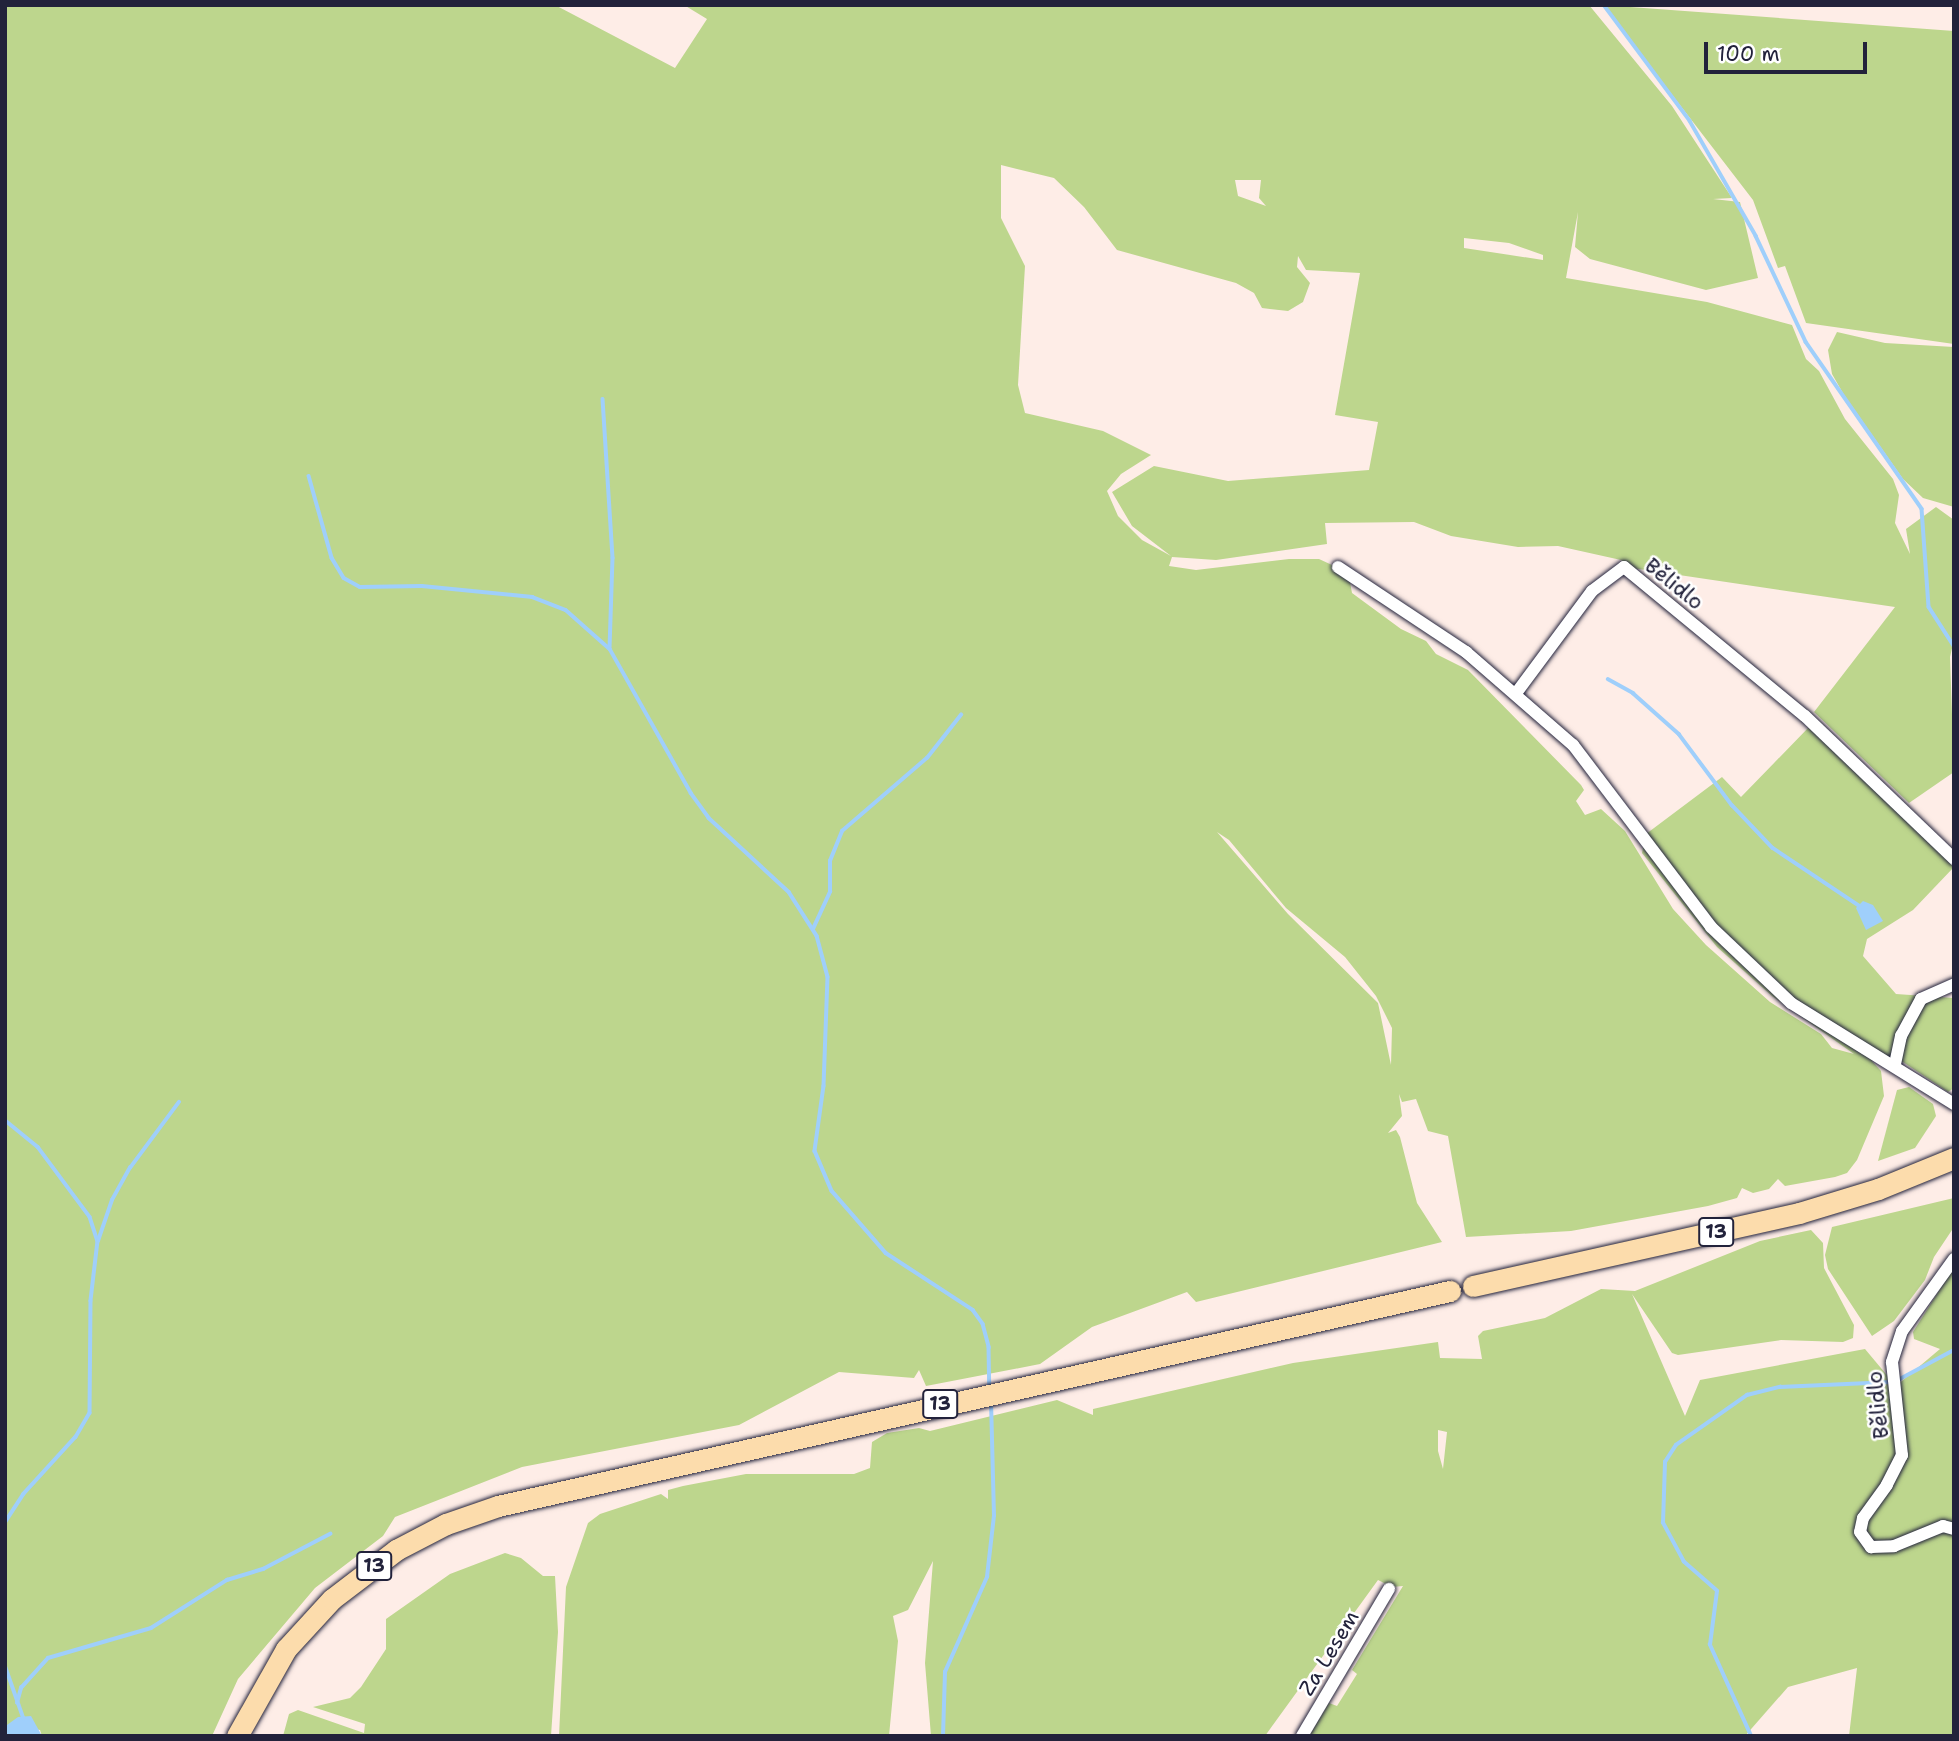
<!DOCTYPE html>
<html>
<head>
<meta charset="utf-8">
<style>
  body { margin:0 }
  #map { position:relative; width:1959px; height:1741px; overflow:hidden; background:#feede7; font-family:"Shantell Sans",sans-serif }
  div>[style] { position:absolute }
  .green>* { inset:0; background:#bdd68d }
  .water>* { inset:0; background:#9fcffb }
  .stream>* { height:3.5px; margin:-1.75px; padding:0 1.75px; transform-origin:1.75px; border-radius:1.75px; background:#9fcffb }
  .roads { filter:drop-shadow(0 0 2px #22223b) drop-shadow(0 0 2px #22223b) }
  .minor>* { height:12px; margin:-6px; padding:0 6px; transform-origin:6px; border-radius:6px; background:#fff }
  .primary>* { height:21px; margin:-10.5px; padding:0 10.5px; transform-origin:10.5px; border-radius:10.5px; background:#fcdcac }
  span { translate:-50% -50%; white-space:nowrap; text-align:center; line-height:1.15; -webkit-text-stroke:5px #fff; paint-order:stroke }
  .shield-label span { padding:2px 5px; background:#fff; border:2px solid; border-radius:5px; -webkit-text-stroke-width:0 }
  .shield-label { font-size:19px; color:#22223b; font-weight:700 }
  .street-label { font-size:21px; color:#22223b }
  .frame { position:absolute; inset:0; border:7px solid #22223b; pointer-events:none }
  .scale { position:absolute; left:1704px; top:42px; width:163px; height:32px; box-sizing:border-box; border:4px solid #22223b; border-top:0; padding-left:9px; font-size:21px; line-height:24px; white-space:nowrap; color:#22223b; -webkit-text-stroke:5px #fff; paint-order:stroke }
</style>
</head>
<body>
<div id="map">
  <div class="green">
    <i style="clip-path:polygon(evenodd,5px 5px,555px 5px,675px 68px,707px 19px,684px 5px,1589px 5px,1672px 106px,1732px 198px,1713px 199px,1740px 202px,1758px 278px,1706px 290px,1590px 259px,1575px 247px,1578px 212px,1566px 278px,1707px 302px,1792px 325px,1806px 359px,1819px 371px,1845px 419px,1893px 479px,1899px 495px,1895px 523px,1910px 554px,1906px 529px,1936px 507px,1954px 520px,1954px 640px,1950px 657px,1954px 772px,1909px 803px,1814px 712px,1895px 607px,1632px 568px,1621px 560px,1558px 546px,1518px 547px,1451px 536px,1414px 522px,1325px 523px,1327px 544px,1216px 560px,1172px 557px,1169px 566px,1196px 570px,1289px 559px,1319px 559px,1332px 565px,1350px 582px,1352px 593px,1401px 629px,1426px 641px,1436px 654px,1468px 670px,1581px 785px,1584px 790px,1576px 801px,1585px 815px,1601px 809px,1625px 831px,1673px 909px,1706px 945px,1770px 1002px,1821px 1034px,1832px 1048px,1854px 1054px,1772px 996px,1717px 947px,1642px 853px,1646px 834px,1722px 777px,1741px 797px,1810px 726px,1954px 867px,1913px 910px,1867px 939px,1863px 956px,1896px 994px,1954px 998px,1954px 1088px,1948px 1092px,1903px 1062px,1872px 1061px,1881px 1071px,1884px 1096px,1857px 1160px,1847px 1173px,1835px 1177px,1785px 1186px,1778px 1179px,1769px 1189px,1753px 1193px,1742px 1188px,1737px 1198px,1708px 1206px,1571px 1231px,1466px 1237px,1448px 1136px,1428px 1131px,1416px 1099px,1402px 1102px,1399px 1094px,1402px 1116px,1388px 1133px,1396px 1130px,1400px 1137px,1417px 1203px,1442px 1242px,1196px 1302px,1187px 1292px,1092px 1327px,1040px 1364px,926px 1386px,919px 1370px,914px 1378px,839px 1372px,739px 1425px,522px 1467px,395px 1517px,383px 1536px,315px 1588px,238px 1679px,212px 1736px,42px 1736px,40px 1730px,7px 1725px,5px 1728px,5px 5px,1001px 165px,1054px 178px,1084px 207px,1117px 250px,1236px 283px,1254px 293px,1262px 308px,1288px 311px,1303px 302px,1310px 283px,1297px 267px,1298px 256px,1306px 270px,1360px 273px,1335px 415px,1378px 422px,1369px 470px,1228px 481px,1154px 466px,1112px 492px,1132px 526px,1171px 556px,1142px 540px,1118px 516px,1107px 491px,1121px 474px,1151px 455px,1103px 431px,1025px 413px,1018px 385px,1025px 266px,1001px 218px,1001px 165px,5px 5px,1235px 180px,1261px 180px,1259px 198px,1266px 206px,1238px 196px,1235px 180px,5px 5px,1464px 238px,1509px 243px,1543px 255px,1543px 260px,1464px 248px,1464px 238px,5px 5px,1217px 832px,1229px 840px,1286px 908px,1345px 957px,1376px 996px,1392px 1028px,1391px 1065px,1378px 1003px,1288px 914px,1217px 832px)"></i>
    <i style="clip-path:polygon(1603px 5px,1954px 31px,1954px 344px,1806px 323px,1785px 266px,1778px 268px,1753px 200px)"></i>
    <i style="clip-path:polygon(1837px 332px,1885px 343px,1954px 347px,1954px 507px,1923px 498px,1903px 479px,1844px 395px,1832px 374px,1828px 350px)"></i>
    <i style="clip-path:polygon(1909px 1087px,1933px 1104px,1936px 1116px,1915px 1148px,1878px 1161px,1897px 1090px)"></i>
    <i style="clip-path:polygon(1954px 1198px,1954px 1227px,1934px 1257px,1925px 1280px,1894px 1321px,1872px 1336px,1828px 1269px,1825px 1255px,1832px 1227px)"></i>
    <i style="clip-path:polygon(evenodd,1811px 1230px,1823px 1243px,1824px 1268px,1854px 1325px,1853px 1338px,1843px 1342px,1781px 1340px,1678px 1355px,1672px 1353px,1632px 1294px,1685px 1416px,1700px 1380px,1865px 1349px,1896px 1386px,1940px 1349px,1914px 1339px,1913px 1332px,1954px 1267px,1954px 1736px,1849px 1736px,1857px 1668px,1788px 1687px,1745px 1736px,1309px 1736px,1329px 1703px,1337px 1706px,1357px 1674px,1352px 1670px,1403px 1586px,1392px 1587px,1378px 1580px,1265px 1736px,931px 1736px,925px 1663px,933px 1561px,908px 1610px,893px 1616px,898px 1641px,889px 1736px,559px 1736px,566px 1587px,588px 1523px,600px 1514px,661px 1494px,668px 1499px,668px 1490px,683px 1486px,746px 1474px,854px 1474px,870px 1468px,872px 1442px,887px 1433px,919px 1428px,930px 1431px,1057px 1400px,1093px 1415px,1093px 1409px,1293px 1363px,1438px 1342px,1440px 1358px,1482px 1359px,1478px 1336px,1483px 1331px,1545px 1318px,1601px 1289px,1635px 1291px,1760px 1241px,1811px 1230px,1438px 1430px,1447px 1432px,1443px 1469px,1438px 1451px,1438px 1430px)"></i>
    <i style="clip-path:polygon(505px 1553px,521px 1558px,543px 1576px,555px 1576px,558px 1632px,551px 1736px,283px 1736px,289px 1714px,298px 1710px,364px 1733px,365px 1724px,313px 1707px,350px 1698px,361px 1687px,386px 1649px,386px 1619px,450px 1574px)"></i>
  </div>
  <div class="water">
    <i style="clip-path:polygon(1863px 901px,1873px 905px,1883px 921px,1866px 930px,1856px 908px)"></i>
    <i style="clip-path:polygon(31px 1716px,42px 1736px,5px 1736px,7px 1725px,18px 1717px)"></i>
  </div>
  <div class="stream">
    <i style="left:1604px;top:5px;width:144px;rotate:53.4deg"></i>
    <i style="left:1690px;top:121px;width:133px;rotate:60.1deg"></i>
    <i style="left:1756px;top:236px;width:117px;rotate:64.7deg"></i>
    <i style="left:1806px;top:342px;width:203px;rotate:55.2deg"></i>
    <i style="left:1922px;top:509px;width:98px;rotate:85.9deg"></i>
    <i style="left:1929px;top:607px;width:46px;rotate:57.3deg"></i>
    <i style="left:603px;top:399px;width:159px;rotate:86.4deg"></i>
    <i style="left:613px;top:558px;width:90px;rotate:91.9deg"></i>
    <i style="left:309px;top:476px;width:85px;rotate:74.3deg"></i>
    <i style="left:332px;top:558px;width:23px;rotate:59deg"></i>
    <i style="left:344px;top:578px;width:18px;rotate:29deg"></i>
    <i style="left:360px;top:587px;width:62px;rotate:-0.9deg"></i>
    <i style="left:422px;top:586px;width:111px;rotate:5.7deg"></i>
    <i style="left:532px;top:597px;width:36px;rotate:21deg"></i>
    <i style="left:566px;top:610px;width:59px;rotate:41.6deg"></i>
    <i style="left:610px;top:649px;width:165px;rotate:60.6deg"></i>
    <i style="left:691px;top:793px;width:31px;rotate:54deg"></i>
    <i style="left:709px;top:818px;width:109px;rotate:42.8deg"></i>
    <i style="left:789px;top:892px;width:52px;rotate:57.5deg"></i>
    <i style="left:817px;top:936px;width:42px;rotate:75deg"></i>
    <i style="left:828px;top:977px;width:109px;rotate:92.1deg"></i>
    <i style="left:824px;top:1086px;width:66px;rotate:97.9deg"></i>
    <i style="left:815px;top:1151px;width:43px;rotate:67deg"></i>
    <i style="left:832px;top:1191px;width:82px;rotate:48.9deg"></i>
    <i style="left:886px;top:1253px;width:104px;rotate:33.2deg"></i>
    <i style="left:973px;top:1310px;width:17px;rotate:54deg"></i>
    <i style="left:983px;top:1324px;width:24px;rotate:75deg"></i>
    <i style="left:989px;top:1347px;width:39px;rotate:89deg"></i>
    <i style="left:1608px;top:679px;width:29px;rotate:29deg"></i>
    <i style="left:1633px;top:693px;width:62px;rotate:41.7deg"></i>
    <i style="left:1679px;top:734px;width:89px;rotate:53.3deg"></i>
    <i style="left:1732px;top:805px;width:59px;rotate:46.4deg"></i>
    <i style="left:1773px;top:848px;width:106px;rotate:33.8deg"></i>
    <i style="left:813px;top:929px;width:41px;rotate:-65.3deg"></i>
    <i style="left:830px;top:892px;width:31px;rotate:-90deg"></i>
    <i style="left:830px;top:861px;width:32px;rotate:-68deg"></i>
    <i style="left:842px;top:831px;width:112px;rotate:-40.7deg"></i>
    <i style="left:927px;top:758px;width:55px;rotate:-51.7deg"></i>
    <i style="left:5px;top:1120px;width:43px;rotate:39.3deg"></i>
    <i style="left:38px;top:1147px;width:87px;rotate:53.4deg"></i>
    <i style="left:90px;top:1217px;width:25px;rotate:72deg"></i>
    <i style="left:98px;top:1241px;width:60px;rotate:96.7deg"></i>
    <i style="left:91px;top:1301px;width:112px;rotate:90.5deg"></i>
    <i style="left:90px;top:1413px;width:28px;rotate:120deg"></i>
    <i style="left:76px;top:1437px;width:77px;rotate:132.4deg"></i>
    <i style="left:24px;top:1494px;width:35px;rotate:123deg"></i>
    <i style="left:98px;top:1241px;width:43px;rotate:-71.1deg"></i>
    <i style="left:112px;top:1200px;width:37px;rotate:-61deg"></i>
    <i style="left:130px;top:1168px;width:82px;rotate:-53.4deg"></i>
    <i style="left:1898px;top:1380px;width:64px;rotate:-28.2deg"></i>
    <i style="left:5px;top:1665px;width:57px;rotate:70.6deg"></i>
    <i style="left:17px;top:1703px;width:16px;rotate:-75deg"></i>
    <i style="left:21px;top:1688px;width:40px;rotate:-48deg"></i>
    <i style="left:48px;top:1658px;width:107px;rotate:-16.2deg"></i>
    <i style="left:151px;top:1628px;width:90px;rotate:-32.3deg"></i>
    <i style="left:227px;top:1580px;width:38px;rotate:-17deg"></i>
    <i style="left:263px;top:1569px;width:76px;rotate:-27.6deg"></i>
    <i style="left:943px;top:1736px;width:64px;rotate:-88.2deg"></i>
    <i style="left:945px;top:1672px;width:104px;rotate:-66.1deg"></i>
    <i style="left:987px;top:1577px;width:61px;rotate:-83.5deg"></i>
    <i style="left:994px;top:1516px;width:115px;rotate:-91.5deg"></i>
    <i style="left:1751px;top:1736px;width:100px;rotate:-114.3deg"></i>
    <i style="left:1710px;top:1645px;width:54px;rotate:-82.6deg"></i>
    <i style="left:1717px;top:1591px;width:44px;rotate:-138.7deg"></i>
    <i style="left:1684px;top:1562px;width:44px;rotate:-118.3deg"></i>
    <i style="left:1663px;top:1523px;width:61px;rotate:-88.1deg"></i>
    <i style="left:1665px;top:1462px;width:20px;rotate:-57deg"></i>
    <i style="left:1676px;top:1445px;width:87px;rotate:-35.2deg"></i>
    <i style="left:1747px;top:1395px;width:34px;rotate:-14deg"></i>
    <i style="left:1780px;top:1387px;width:111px;rotate:-2.6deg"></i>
  </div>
  <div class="roads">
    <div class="minor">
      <i style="left:1338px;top:567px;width:154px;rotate:33.6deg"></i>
      <i style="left:1466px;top:652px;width:142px;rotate:41deg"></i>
      <i style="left:1573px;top:745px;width:228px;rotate:52.8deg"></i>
      <i style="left:1711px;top:927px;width:110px;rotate:43.5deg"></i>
      <i style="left:1791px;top:1003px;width:192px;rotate:31.8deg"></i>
      <i style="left:1517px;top:692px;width:126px;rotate:-53.4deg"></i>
      <i style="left:1592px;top:591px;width:40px;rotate:-37deg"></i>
      <i style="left:1624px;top:567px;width:234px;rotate:39.5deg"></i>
      <i style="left:1805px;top:716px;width:207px;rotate:43.8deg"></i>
      <i style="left:1895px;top:1064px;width:29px;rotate:-78deg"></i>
      <i style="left:1901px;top:1036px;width:42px;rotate:-61.6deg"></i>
      <i style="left:1921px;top:999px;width:36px;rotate:-24deg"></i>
      <i style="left:1954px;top:1259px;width:89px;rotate:125.8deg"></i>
      <i style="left:1902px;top:1331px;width:33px;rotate:108deg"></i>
      <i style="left:1892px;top:1362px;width:94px;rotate:83.9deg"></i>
      <i style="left:1902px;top:1455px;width:34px;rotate:117deg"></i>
      <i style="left:1887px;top:1485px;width:41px;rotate:126deg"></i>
      <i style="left:1863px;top:1518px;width:14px;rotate:102deg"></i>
      <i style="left:1860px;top:1532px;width:19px;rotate:54deg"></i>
      <i style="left:1871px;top:1547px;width:23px;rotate:-2deg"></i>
      <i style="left:1894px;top:1546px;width:53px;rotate:-22.2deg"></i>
      <i style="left:1943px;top:1526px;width:11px;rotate:15deg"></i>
      <i style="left:1302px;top:1736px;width:171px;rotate:-59.4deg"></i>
    </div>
    <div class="primary">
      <i style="left:1473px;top:1286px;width:334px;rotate:-12.6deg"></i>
      <i style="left:1799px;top:1213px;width:83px;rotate:-16.9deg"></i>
      <i style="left:1878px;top:1189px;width:82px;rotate:-22.2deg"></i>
      <i style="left:237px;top:1736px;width:100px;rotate:-60.6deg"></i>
      <i style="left:286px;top:1649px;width:68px;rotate:-47.4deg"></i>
      <i style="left:332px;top:1599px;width:81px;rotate:-37.4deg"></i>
      <i style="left:396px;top:1550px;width:56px;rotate:-27.5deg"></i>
      <i style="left:446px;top:1524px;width:55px;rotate:-19.1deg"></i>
      <i style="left:498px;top:1506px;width:976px;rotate:-12.73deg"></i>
    </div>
  </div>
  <div class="shield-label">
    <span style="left:1716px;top:1232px">13</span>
    <span style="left:940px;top:1404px">13</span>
    <span style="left:374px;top:1566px">13</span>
  </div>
  <div class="street-label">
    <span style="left:1674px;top:584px;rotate:39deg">Bělidlo</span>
    <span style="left:1878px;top:1405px;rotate:-96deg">Bělidlo</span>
    <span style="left:1329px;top:1653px;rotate:-59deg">Za Lesem</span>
  </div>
  <div class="frame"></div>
  <div class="scale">100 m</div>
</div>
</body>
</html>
